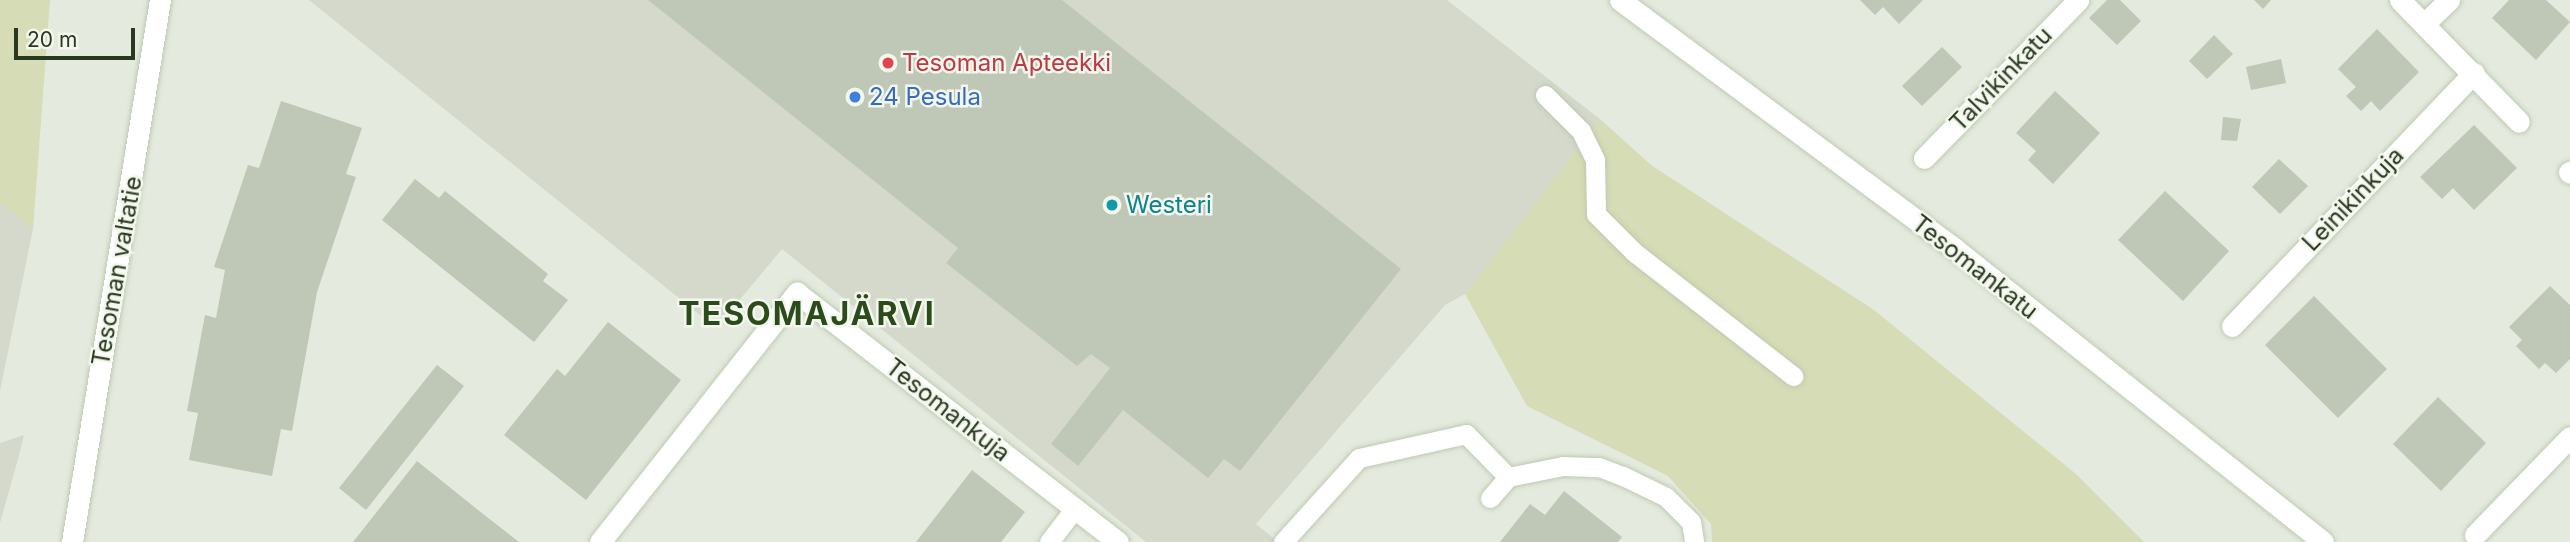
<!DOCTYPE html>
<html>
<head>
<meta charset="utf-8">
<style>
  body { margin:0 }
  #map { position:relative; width:2570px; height:542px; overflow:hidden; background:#e4eade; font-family:Inter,sans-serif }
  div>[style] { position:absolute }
  .built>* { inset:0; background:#d4d9cc }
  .green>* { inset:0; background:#d6dcb5 }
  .building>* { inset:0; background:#bfc7b6 }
  .roads { filter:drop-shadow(0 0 2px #bdcab1) drop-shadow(0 0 2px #bdcab1) }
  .lane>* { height:19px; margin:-9.5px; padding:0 9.5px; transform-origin:9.5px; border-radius:9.5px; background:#fff }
  .street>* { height:21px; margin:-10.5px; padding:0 10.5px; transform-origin:10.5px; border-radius:10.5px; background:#fff }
  .secondary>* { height:21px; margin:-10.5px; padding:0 10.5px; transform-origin:10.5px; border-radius:10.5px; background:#fff }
  .dots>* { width:19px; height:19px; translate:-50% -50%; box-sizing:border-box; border:4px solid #f3f7ee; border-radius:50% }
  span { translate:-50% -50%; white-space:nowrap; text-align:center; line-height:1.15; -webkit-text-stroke:5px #f3f7ee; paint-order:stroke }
  .health-label { font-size:24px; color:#be3a42 }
  .left { translate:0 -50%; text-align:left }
  .street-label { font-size:24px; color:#29391f }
  .shop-label { font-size:24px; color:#366cbe }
  .culture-label { font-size:24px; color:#0d838f }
  .district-label { font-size:32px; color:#2c4b1b; font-weight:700; letter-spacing:2px }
  .scale { position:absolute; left:14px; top:28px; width:121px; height:32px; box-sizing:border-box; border:4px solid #29391f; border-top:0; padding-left:9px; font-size:21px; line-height:24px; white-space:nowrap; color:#29391f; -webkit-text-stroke:5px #f3f7ee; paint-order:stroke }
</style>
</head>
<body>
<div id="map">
  <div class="built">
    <i style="clip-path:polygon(309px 0,1447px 0,1600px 119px,1465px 294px,1445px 305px,1256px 524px,1278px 542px,1146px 542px,782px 249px,716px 328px)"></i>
    <i style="clip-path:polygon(0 202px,33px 229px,0 391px)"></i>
    <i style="clip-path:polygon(24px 435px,18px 459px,0 523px,0 443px)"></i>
  </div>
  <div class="green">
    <i style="clip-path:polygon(0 0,50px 0,33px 229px,0 202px)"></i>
    <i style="clip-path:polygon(1600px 119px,1651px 165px,1874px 310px,2076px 474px,2144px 542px,1712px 542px,1711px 524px,1668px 476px,1527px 406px,1465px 294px)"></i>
  </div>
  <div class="building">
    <i style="clip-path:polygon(648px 0,1062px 0,1401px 269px,1240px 471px,1224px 459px,1208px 478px,1123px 410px,1078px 466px,1051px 444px,1110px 368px,1091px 354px,1077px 366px,946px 263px,958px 248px)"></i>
    <i style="clip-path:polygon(1860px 0,1923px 0,1899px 24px,1883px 7px,1875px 15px)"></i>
    <i style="clip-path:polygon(2107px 0,2120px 0,2141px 21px,2117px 45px,2089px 18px)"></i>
    <i style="clip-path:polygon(2254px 0,2271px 0,2263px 9px)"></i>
    <i style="clip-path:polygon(2509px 0,2546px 0,2570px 22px,2536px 60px,2492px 18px)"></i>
    <i style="clip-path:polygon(2377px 29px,2419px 72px,2380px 111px,2371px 101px,2361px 111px,2346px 96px,2356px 87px,2338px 69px)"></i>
    <i style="clip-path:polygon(2214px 35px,2233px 54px,2207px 79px,2189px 61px)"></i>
    <i style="clip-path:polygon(1942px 47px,1962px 67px,1922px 106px,1902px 86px)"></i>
    <i style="clip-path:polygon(2281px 59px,2286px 83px,2251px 90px,2246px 67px)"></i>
    <i style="clip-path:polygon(2055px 91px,2100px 133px,2053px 184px,2028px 160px,2036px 151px,2016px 133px)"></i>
    <i style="clip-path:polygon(281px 101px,362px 128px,346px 174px,356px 177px,317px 292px,292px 431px,281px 429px,272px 476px,189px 460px,198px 413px,187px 411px,205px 315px,216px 318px,225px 270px,214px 267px,248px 165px,259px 168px)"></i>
    <i style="clip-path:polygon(2223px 117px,2241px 119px,2237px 141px,2221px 140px)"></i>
    <i style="clip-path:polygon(2474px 125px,2517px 168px,2474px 210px,2453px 188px,2442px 199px,2420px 177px)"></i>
    <i style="clip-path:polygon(2279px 159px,2308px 186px,2280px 214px,2252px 187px)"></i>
    <i style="clip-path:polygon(415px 179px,439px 198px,445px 191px,548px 274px,543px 281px,568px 300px,534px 342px,382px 220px)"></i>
    <i style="clip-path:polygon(2165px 191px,2229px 251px,2183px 301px,2118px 240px)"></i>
    <i style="clip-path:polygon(2550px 286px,2570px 305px,2570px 359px,2556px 373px,2545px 363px,2539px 369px,2516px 346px,2522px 340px,2509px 327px)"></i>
    <i style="clip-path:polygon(2314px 296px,2387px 369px,2338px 418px,2265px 345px)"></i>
    <i style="clip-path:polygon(608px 322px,681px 380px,586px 500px,504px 435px,557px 369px,565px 376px)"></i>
    <i style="clip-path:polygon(437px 365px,464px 386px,366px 510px,339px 488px)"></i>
    <i style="clip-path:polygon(2438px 397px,2486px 443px,2441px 491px,2393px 444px)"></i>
    <i style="clip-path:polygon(417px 461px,478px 510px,519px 542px,353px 542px)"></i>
    <i style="clip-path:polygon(972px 470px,1025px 512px,1001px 542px,916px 542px)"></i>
    <i style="clip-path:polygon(1564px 491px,1622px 537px,1618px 542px,1500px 542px,1530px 504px,1545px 515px)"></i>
  </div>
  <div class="roads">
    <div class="lane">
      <i style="left:1545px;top:95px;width:51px;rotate:45deg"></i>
      <i style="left:1581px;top:131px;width:32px;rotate:64deg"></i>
      <i style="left:1595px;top:160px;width:54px;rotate:88.9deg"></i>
      <i style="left:1596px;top:214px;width:54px;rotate:45deg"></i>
      <i style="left:1634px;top:252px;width:202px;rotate:37.9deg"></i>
      <i style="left:1490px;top:498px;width:28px;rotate:-49deg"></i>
      <i style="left:1049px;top:542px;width:43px;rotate:-52.6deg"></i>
      <i style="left:1283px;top:542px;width:113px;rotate:-47.9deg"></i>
      <i style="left:1359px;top:458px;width:110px;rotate:-12.6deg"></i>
      <i style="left:1466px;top:434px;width:60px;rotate:45.7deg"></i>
      <i style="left:1508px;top:477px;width:56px;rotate:-11.3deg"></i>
      <i style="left:1563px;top:466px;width:36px;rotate:2deg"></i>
      <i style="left:1599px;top:467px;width:26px;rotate:21deg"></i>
      <i style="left:1623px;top:476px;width:48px;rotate:26deg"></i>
      <i style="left:1666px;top:497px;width:35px;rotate:45deg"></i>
      <i style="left:1691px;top:522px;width:20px;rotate:81deg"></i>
    </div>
    <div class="street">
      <i style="left:2400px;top:0;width:170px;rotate:45.7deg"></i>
      <i style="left:2424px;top:24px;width:35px;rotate:-44deg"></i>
      <i style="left:1924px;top:158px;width:221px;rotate:-45.7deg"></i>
      <i style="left:2569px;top:172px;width:1px;rotate:45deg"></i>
      <i style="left:2232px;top:326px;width:350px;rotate:-46.3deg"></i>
      <i style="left:2475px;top:535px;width:136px;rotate:-45.9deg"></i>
      <i style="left:600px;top:542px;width:318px;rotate:-51.7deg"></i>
      <i style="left:797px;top:293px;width:406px;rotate:37.8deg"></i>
    </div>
    <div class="secondary">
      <i style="left:1620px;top:0;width:417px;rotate:36.6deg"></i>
      <i style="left:1955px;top:249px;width:470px;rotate:38.5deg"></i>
      <i style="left:72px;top:542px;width:549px;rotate:-80.78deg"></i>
    </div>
  </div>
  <div class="dots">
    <i style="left:888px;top:63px;background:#e0444e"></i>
    <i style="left:855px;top:97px;background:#3f7fe0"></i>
    <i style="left:1112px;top:205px;background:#0f9aa8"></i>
  </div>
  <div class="health-label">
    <span class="left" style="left:902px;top:63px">Tesoman Apteekki</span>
  </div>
  <div class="street-label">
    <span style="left:2001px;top:79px;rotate:-46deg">Talvikinkatu</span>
    <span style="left:2353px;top:199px;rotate:-46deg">Leinikinkuja</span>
    <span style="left:1975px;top:267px;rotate:38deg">Tesomankatu</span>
    <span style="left:117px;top:271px;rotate:-80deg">Tesoman valtatie</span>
    <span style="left:948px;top:410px;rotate:38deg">Tesomankuja</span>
  </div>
  <div class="shop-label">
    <span class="left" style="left:869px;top:97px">24 Pesula</span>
  </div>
  <div class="culture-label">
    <span class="left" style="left:1126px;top:205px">Westeri</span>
  </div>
  <div class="district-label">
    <span style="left:807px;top:314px">TESOMAJÄRVI</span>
  </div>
  <div class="scale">20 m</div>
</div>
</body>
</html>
